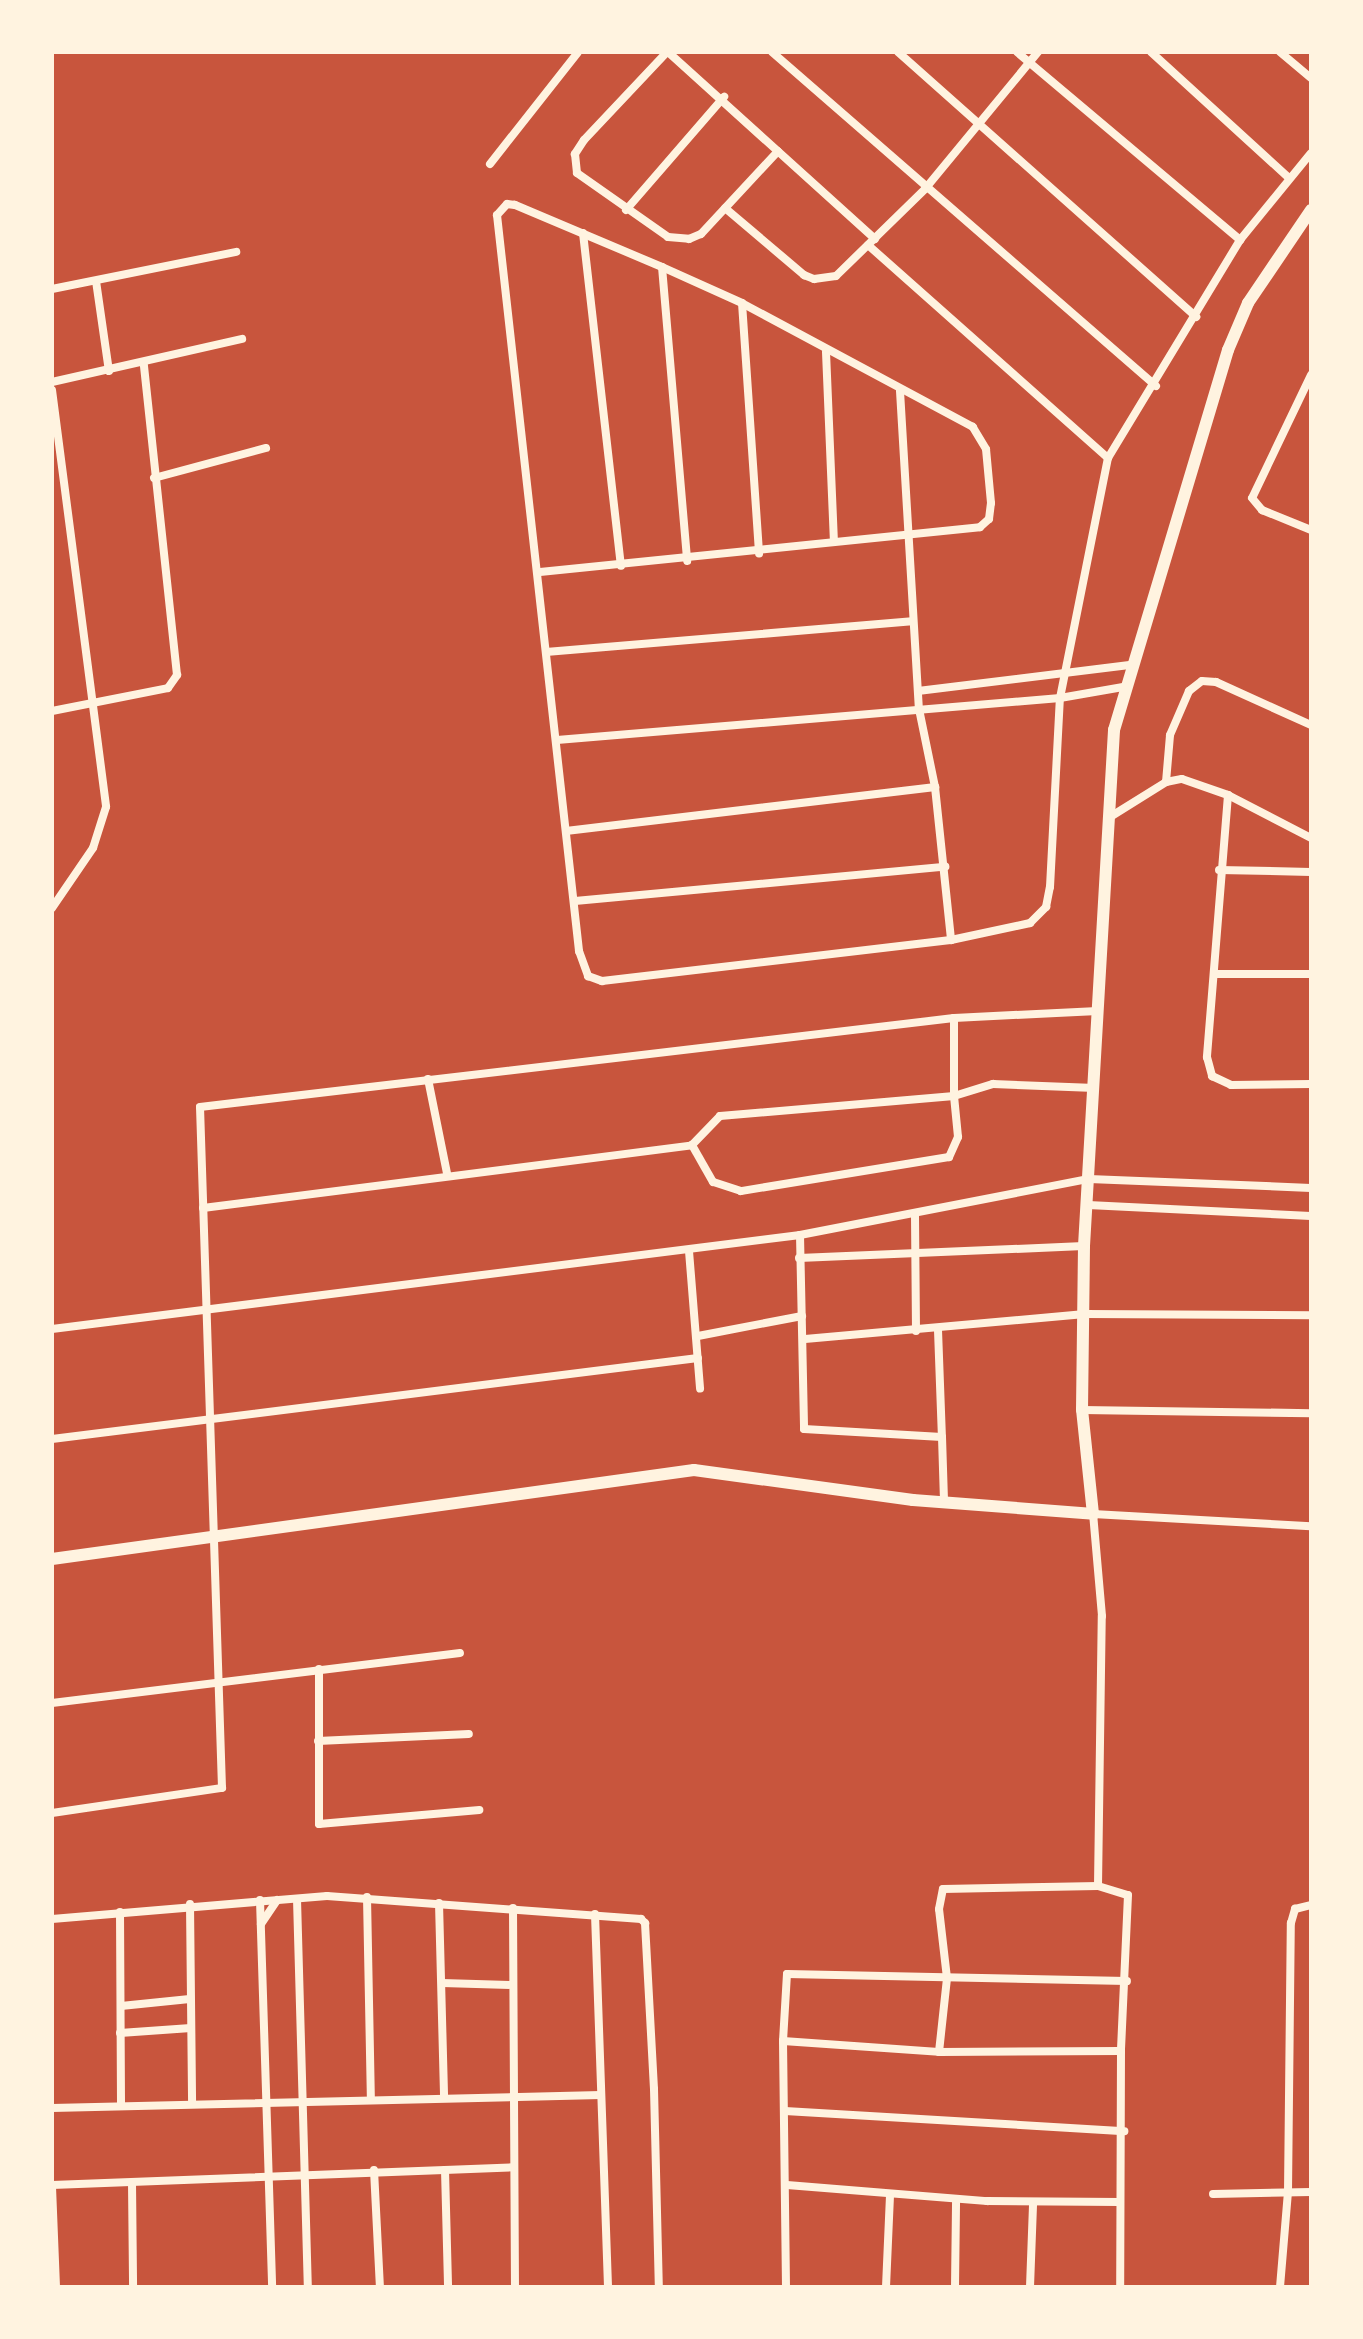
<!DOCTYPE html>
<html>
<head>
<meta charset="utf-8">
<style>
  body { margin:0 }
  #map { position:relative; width:1363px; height:2339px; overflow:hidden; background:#c8553d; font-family:"Public Sans",sans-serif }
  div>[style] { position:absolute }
  .minor>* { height:8px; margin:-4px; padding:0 4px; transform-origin:4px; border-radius:4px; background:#fff3e0 }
  .tertiary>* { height:12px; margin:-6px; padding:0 6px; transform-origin:6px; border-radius:6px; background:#fff3e0 }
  span { translate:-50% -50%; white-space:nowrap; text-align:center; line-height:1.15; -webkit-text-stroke:8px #fff3e0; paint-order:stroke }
  .frame { position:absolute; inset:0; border:54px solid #fff3e0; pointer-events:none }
</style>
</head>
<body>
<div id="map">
  <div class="minor">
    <i style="left:667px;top:52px;width:121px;rotate:133.3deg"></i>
    <i style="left:584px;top:140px;width:17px;rotate:123deg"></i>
    <i style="left:575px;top:154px;width:19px;rotate:84deg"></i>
    <i style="left:577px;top:173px;width:111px;rotate:35.1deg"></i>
    <i style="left:668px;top:237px;width:21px;rotate:5deg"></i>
    <i style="left:689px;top:239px;width:13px;rotate:-23deg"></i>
    <i style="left:701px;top:234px;width:113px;rotate:-47.1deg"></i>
    <i style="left:668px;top:52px;width:279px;rotate:42.1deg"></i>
    <i style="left:772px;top:52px;width:509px;rotate:41.02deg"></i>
    <i style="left:898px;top:52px;width:399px;rotate:41.6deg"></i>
    <i style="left:1017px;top:52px;width:292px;rotate:40.1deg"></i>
    <i style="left:1151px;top:52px;width:185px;rotate:42.4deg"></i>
    <i style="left:1280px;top:52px;width:40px;rotate:40deg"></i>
    <i style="left:490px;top:164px;width:142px;rotate:-51.8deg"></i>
    <i style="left:725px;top:208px;width:104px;rotate:40.3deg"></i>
    <i style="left:804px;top:275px;width:11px;rotate:22deg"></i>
    <i style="left:814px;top:279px;width:22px;rotate:-8deg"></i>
    <i style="left:836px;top:276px;width:124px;rotate:-44.3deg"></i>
    <i style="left:925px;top:189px;width:178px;rotate:-50.5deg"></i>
    <i style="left:626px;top:210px;width:150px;rotate:-49.1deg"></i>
    <i style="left:583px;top:233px;width:335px;rotate:83.5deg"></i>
    <i style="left:868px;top:245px;width:321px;rotate:41.6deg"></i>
    <i style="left:662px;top:267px;width:295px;rotate:85.1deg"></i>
    <i style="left:96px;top:281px;width:91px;rotate:81.8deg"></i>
    <i style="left:52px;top:289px;width:188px;rotate:-11.4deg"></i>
    <i style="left:742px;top:303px;width:251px;rotate:86.1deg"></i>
    <i style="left:826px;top:352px;width:189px;rotate:87.6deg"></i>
    <i style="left:1311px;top:375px;width:136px;rotate:115.6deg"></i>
    <i style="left:1252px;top:498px;width:16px;rotate:50deg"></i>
    <i style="left:1262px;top:510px;width:53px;rotate:22.2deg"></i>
    <i style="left:52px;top:382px;width:195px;rotate:-12.8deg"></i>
    <i style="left:52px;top:390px;width:420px;rotate:82.6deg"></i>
    <i style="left:106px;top:807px;width:43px;rotate:107.6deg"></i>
    <i style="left:93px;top:848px;width:73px;rotate:124.3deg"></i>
    <i style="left:900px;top:391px;width:319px;rotate:86.6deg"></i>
    <i style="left:919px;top:709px;width:80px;rotate:78.4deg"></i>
    <i style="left:935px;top:787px;width:154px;rotate:84deg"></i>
    <i style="left:154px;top:478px;width:116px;rotate:-15deg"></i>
    <i style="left:540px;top:572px;width:442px;rotate:-5.8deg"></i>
    <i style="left:980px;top:527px;width:12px;rotate:-42deg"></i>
    <i style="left:989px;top:519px;width:16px;rotate:-83deg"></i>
    <i style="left:991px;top:503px;width:54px;rotate:-95.3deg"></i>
    <i style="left:986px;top:449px;width:26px;rotate:-121deg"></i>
    <i style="left:973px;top:427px;width:262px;rotate:-151.8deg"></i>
    <i style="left:742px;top:303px;width:88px;rotate:-155.8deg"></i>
    <i style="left:662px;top:267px;width:160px;rotate:-157.1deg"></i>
    <i style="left:515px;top:205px;width:8px;rotate:-173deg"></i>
    <i style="left:507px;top:204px;width:15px;rotate:132deg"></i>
    <i style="left:497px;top:215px;width:741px;rotate:83.64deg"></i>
    <i style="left:579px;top:951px;width:27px;rotate:70deg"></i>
    <i style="left:588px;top:976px;width:15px;rotate:20deg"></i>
    <i style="left:602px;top:981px;width:351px;rotate:-6.7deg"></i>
    <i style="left:951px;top:940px;width:81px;rotate:-12.1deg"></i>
    <i style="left:1030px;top:923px;width:23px;rotate:-45deg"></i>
    <i style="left:1046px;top:907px;width:20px;rotate:-79deg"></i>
    <i style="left:1050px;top:887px;width:189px;rotate:-87deg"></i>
    <i style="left:1060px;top:698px;width:245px;rotate:-78.7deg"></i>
    <i style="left:1108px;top:458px;width:255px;rotate:-58.8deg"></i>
    <i style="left:1240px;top:240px;width:112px;rotate:-50.8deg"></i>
    <i style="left:546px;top:652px;width:367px;rotate:-4.8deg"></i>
    <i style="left:918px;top:691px;width:213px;rotate:-7deg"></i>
    <i style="left:52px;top:711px;width:118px;rotate:-11.2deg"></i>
    <i style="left:168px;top:688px;width:16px;rotate:-55deg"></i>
    <i style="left:177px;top:675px;width:313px;rotate:-96.1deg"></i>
    <i style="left:557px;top:740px;width:505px;rotate:-4.77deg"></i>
    <i style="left:1060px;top:698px;width:64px;rotate:-9.9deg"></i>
    <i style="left:1166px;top:782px;width:47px;rotate:-85.1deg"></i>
    <i style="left:1170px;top:735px;width:48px;rotate:-66.6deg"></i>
    <i style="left:1189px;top:691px;width:16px;rotate:-38deg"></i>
    <i style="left:1202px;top:681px;width:14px;rotate:4deg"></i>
    <i style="left:1216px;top:682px;width:104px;rotate:24.4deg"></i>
    <i style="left:1228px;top:795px;width:263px;rotate:94.6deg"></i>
    <i style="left:1207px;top:1057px;width:20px;rotate:75deg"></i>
    <i style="left:1212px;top:1076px;width:21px;rotate:25deg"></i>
    <i style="left:1231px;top:1085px;width:80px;rotate:-0.7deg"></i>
    <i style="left:1110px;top:817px;width:66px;rotate:-32deg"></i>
    <i style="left:1166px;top:782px;width:16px;rotate:-11deg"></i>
    <i style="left:1182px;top:779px;width:49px;rotate:19.2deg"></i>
    <i style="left:1228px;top:795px;width:93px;rotate:27.4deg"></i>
    <i style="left:566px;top:831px;width:372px;rotate:-6.8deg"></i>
    <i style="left:1219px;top:870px;width:92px;rotate:1.2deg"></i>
    <i style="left:575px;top:901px;width:372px;rotate:-5.3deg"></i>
    <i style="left:1214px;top:974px;width:97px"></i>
    <i style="left:954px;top:1018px;width:78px;rotate:90deg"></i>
    <i style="left:954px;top:1096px;width:41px;rotate:84.4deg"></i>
    <i style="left:958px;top:1137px;width:22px;rotate:114deg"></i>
    <i style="left:949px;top:1157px;width:211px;rotate:170.7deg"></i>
    <i style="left:741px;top:1191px;width:29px;rotate:-162deg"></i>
    <i style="left:713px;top:1182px;width:43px;rotate:-119.6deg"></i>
    <i style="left:692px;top:1145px;width:40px;rotate:-46deg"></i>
    <i style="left:720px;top:1116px;width:235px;rotate:-4.9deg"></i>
    <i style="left:954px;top:1096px;width:41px;rotate:-17.1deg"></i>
    <i style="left:993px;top:1084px;width:102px;rotate:2.2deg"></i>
    <i style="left:428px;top:1079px;width:96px;rotate:78.6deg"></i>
    <i style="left:1088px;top:1205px;width:223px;rotate:2.8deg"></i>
    <i style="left:203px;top:1208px;width:493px;rotate:-7.3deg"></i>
    <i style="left:915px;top:1216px;width:115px;rotate:89.5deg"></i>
    <i style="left:800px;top:1235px;width:194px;rotate:88.8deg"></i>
    <i style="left:804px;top:1429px;width:138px;rotate:3.3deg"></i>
    <i style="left:942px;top:1437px;width:65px;rotate:88.2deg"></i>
    <i style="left:689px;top:1251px;width:138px;rotate:85.4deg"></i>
    <i style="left:799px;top:1258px;width:285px;rotate:-2.4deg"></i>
    <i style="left:52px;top:1329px;width:754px;rotate:-7.16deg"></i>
    <i style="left:800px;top:1235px;width:294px;rotate:-11deg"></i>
    <i style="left:1089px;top:1179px;width:222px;rotate:2.3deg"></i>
    <i style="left:938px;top:1330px;width:107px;rotate:87.9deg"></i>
    <i style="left:698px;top:1336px;width:106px;rotate:-10.9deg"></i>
    <i style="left:805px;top:1339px;width:281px;rotate:-5.1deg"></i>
    <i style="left:1085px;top:1314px;width:226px;rotate:0.3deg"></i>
    <i style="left:1082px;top:1410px;width:229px;rotate:0.8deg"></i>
    <i style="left:52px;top:1439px;width:651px;rotate:-7.15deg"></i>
    <i style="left:319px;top:1669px;width:155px;rotate:90deg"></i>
    <i style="left:319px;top:1824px;width:161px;rotate:-5deg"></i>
    <i style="left:52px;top:1703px;width:411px;rotate:-7deg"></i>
    <i style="left:318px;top:1741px;width:151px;rotate:-2.7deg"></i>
    <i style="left:52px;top:1813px;width:172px;rotate:-8.4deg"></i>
    <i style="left:222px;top:1788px;width:681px;rotate:-91.85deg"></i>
    <i style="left:200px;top:1107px;width:759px;rotate:-6.73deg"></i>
    <i style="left:954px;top:1018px;width:144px;rotate:-2.8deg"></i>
    <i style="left:1098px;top:1886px;width:270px;rotate:-89.2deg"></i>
    <i style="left:1102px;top:1616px;width:102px;rotate:-95deg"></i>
    <i style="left:1093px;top:1514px;width:218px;rotate:3.2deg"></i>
    <i style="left:367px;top:1897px;width:200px;rotate:88.9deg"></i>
    <i style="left:297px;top:1899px;width:388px;rotate:88.4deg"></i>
    <i style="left:260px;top:1900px;width:387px;rotate:88.2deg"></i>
    <i style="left:439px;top:1903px;width:192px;rotate:88.5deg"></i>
    <i style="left:190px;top:1904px;width:197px;rotate:89.4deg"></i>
    <i style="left:513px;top:1908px;width:379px;rotate:89.7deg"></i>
    <i style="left:120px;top:1912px;width:194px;rotate:89.7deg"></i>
    <i style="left:595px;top:1914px;width:373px;rotate:88deg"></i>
    <i style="left:52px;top:1919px;width:276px;rotate:-4.8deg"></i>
    <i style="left:327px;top:1896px;width:315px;rotate:4.2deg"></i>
    <i style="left:641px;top:1919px;width:6px;rotate:45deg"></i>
    <i style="left:645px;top:1923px;width:166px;rotate:86.9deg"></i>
    <i style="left:654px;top:2089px;width:198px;rotate:88.6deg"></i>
    <i style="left:261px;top:1924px;width:29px;rotate:-56deg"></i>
    <i style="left:442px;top:1983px;width:71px;rotate:1.6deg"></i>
    <i style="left:121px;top:2006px;width:69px;rotate:-5.8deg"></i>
    <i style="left:120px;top:2033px;width:71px;rotate:-4deg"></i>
    <i style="left:783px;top:2041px;width:156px;rotate:4deg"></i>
    <i style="left:939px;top:2052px;width:182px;rotate:-0.3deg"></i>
    <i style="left:939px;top:2052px;width:74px;rotate:-83.8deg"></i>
    <i style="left:947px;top:1978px;width:69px;rotate:-96.6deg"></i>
    <i style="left:939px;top:1909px;width:20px;rotate:-79deg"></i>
    <i style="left:943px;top:1889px;width:155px;rotate:-1.1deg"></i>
    <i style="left:1098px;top:1886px;width:31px;rotate:17deg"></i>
    <i style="left:1128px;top:1895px;width:156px;rotate:92.6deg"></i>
    <i style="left:1121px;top:2051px;width:236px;rotate:90.2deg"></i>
    <i style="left:52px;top:2108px;width:549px;rotate:-1.36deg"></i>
    <i style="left:785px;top:2111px;width:340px;rotate:3.4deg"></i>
    <i style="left:374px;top:2170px;width:117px;rotate:87.1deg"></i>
    <i style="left:445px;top:2170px;width:117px;rotate:88.5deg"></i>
    <i style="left:132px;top:2183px;width:104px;rotate:89.4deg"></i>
    <i style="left:52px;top:2185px;width:462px;rotate:-2.2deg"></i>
    <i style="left:787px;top:2185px;width:201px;rotate:4.6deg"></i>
    <i style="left:987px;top:2201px;width:133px;rotate:0.4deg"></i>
    <i style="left:52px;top:2187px;width:100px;rotate:87.7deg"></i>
    <i style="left:1213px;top:2194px;width:98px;rotate:-1.2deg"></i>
    <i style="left:786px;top:2287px;width:246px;rotate:-90.7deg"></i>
    <i style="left:783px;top:2041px;width:67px;rotate:-86.6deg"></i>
    <i style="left:787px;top:1974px;width:340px;rotate:1.2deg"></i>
    <i style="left:886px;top:2287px;width:92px;rotate:-87.5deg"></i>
    <i style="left:955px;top:2287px;width:87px;rotate:-89.3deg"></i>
    <i style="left:1030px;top:2287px;width:83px;rotate:-87.9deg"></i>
    <i style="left:1280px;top:2287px;width:95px;rotate:-85.2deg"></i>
    <i style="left:1288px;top:2192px;width:269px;rotate:-89.4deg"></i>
    <i style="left:1291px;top:1923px;width:15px;rotate:-74deg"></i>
    <i style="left:1295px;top:1909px;width:16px;rotate:-14deg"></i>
  </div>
  <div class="tertiary">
    <i style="left:52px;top:1559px;width:648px;rotate:-7.89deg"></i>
    <i style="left:694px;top:1470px;width:221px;rotate:7.8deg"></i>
    <i style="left:913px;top:1500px;width:181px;rotate:4.4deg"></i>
    <i style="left:1093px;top:1514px;width:105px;rotate:-96deg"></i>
    <i style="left:1082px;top:1410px;width:164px;rotate:-89.3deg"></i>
    <i style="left:1084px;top:1246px;width:517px;rotate:-86.67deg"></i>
    <i style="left:1114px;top:730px;width:397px;rotate:-73.3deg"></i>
    <i style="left:1228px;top:350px;width:51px;rotate:-66.9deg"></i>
    <i style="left:1248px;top:303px;width:112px;rotate:-55.9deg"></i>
  </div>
  <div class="frame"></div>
</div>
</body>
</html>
